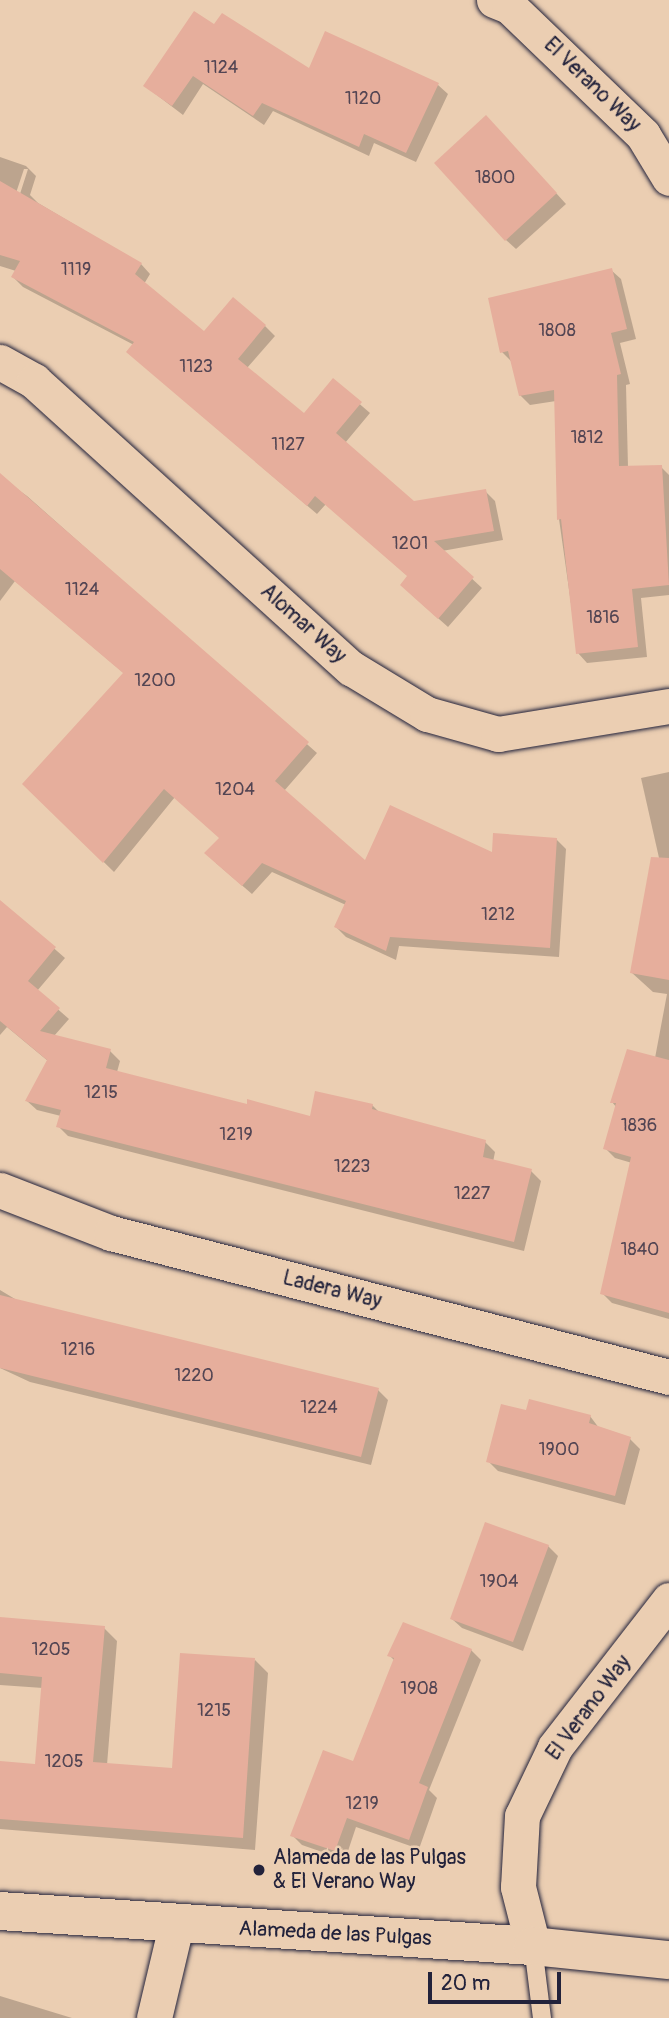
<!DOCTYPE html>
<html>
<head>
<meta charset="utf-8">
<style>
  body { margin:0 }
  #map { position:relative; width:669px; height:2018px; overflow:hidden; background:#ebceb2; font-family:Pangolin,sans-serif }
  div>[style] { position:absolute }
  .shadow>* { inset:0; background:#0003 }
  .building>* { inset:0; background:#e6ae9c }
  .roads { filter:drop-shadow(0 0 2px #22223b) drop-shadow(0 0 2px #22223b) }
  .service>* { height:18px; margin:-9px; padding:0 9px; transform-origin:9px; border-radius:9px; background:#ebceb2 }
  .minor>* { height:35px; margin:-17.5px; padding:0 17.5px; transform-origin:17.5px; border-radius:17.5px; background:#ebceb2 }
  .secondary>* { height:38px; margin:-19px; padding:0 19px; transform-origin:19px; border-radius:19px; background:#ebceb2 }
  .dots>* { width:19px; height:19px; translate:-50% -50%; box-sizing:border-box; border:4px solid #ebceb2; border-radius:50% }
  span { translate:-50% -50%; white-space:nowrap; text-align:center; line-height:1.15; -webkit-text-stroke:5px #ebceb2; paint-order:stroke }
  .number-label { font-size:18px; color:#534553 }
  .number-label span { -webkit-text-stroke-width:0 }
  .street-label { font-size:21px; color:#22223b }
  .poi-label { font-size:21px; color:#22223b }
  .left { translate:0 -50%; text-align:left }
  .scale { position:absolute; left:428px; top:1972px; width:133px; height:32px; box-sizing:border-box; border:4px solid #22223b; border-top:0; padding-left:9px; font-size:21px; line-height:24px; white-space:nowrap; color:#22223b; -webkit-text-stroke:5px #ebceb2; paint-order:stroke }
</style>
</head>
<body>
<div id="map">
  <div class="shadow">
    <i style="clip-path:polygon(215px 27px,309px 70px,438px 85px,448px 94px,416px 162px,374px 143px,369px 156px,273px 111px,264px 125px,203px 84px,183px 115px,145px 86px)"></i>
    <i style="clip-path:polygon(496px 127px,566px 204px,516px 249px,506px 240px)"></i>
    <i style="clip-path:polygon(evenodd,0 157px,26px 166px,36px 176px,30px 195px,38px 203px,141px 264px,150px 274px,144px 284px,205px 334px,265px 326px,275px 336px,247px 368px,304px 415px,333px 381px,370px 413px,345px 443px,413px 503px,485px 491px,495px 501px,503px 540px,442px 551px,482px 588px,448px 627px,412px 595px,409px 577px,326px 504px,317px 514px,138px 361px,134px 345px,23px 287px,13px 277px,16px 271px,0 266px,0 157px,24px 169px,28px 169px,19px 197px,15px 196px,24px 169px)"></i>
    <i style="clip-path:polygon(611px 270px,621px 279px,636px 339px,620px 343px,630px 384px,626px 385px,628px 467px,661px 467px,669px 475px,669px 595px,641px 598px,647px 657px,587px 663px,578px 653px,559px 519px,556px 401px,530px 405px,520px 395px,513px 363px,502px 352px)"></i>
    <i style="clip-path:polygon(0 477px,27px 496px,317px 753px,284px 791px,365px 863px,494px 855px,556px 839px,566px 849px,559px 957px,399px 946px,396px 960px,346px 937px,336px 927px,346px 905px,272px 872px,252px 894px,216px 863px,221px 838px,175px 797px,114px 872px,24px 784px,125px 674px,15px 581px,0 601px)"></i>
    <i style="clip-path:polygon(669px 772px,669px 886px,664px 880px,641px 778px)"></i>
    <i style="clip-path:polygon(9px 909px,65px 958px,37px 991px,69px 1019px,54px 1036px,110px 1051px,120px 1061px,117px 1072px,248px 1106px,311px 1118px,372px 1105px,380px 1113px,485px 1142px,495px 1152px,493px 1162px,531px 1171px,541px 1181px,524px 1251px,68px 1136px,58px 1126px,61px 1116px,37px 1110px,27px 1101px,48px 1061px,7px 1027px,0 1035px,0 919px)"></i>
    <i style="clip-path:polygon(669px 924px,669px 1319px,612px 1303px,602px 1293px,632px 1163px,615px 1158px,605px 1148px,617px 1108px,612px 1102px,655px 1058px,667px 994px,653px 992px,631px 972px)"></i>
    <i style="clip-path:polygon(0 1290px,20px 1302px,378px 1390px,388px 1400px,371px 1465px,30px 1382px,0 1368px)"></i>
    <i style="clip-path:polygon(528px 1412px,590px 1416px,599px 1428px,630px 1439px,640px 1449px,625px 1505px,498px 1471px,488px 1461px)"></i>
    <i style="clip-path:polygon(548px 1546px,558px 1556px,523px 1651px,462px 1628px,452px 1619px)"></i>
    <i style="clip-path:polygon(0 1619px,104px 1628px,117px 1641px,107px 1765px,173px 1770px,255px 1660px,268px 1673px,255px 1850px,0 1829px,0 1763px,36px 1766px,43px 1688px,0 1685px)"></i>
    <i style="clip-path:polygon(471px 1650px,481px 1660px,429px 1790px,437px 1798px,419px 1849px,356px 1827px,345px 1860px,302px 1845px,292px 1835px,354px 1763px,395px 1661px,389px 1655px)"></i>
    <i style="clip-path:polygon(0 1996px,72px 2018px,0 2018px)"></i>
  </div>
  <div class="building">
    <i style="clip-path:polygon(194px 11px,214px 24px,222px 13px,309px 68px,325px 31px,439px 83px,406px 153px,364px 134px,359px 147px,262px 103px,253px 116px,193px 76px,172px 106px,143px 86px)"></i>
    <i style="clip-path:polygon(486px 115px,557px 193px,505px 241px,434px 163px)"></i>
    <i style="clip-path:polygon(0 181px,142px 263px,135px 274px,204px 331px,233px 297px,266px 325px,238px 359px,304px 413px,333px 378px,362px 402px,336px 433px,414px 501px,486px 489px,494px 531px,434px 541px,474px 577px,438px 619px,400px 585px,407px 576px,315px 496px,307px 506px,126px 352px,134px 342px,11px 277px,20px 261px,0 255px)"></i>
    <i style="clip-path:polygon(612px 268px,627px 329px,611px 333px,621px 374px,617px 375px,619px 466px,662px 465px,669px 585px,632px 589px,638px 647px,576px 654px,561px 519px,557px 520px,554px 390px,519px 396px,508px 351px,500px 353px,488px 298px)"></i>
    <i style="clip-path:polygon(0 473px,309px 742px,275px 781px,365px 860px,390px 805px,492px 852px,493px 833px,557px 838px,550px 948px,390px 937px,386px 951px,334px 927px,346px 901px,262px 863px,242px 886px,204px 853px,219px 838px,164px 789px,103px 863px,22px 784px,123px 673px,0 569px)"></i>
    <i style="clip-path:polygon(651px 857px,669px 858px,669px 980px,630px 973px)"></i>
    <i style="clip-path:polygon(0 900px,56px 947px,28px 981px,60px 1008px,40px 1031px,111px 1049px,106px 1068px,247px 1104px,247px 1099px,310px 1116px,315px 1091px,373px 1104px,372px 1109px,486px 1140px,483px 1157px,532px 1169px,514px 1242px,56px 1127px,61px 1110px,25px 1101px,47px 1060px,0 1021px)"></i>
    <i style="clip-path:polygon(627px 1049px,669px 1060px,669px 1313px,600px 1294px,631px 1157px,603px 1149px,616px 1103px,610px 1103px)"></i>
    <i style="clip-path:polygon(0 1295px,379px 1388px,361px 1457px,0 1368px)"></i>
    <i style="clip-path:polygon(529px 1399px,591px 1415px,589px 1423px,631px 1437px,615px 1496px,486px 1462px,501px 1404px,526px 1410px)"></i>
    <i style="clip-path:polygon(485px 1522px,549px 1545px,513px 1642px,450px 1619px)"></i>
    <i style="clip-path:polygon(0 1617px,105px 1626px,93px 1762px,172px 1768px,180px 1653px,255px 1658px,243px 1838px,0 1819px,0 1761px,35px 1764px,42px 1677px,0 1673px)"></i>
    <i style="clip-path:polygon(403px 1622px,472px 1649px,419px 1783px,428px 1787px,409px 1840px,347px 1818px,335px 1851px,290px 1836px,323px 1750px,353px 1761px,394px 1658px,387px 1656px)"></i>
  </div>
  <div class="roads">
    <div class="service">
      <i style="left:533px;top:1946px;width:73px;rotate:82.9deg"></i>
    </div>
    <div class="minor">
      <i style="left:494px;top:0;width:16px;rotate:22deg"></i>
      <i style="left:509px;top:6px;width:186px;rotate:43.9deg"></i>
      <i style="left:643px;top:135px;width:50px;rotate:58.8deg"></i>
      <i style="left:0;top:362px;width:39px;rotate:29deg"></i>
      <i style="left:34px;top:381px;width:428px;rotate:42.2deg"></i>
      <i style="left:351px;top:668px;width:89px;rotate:31.2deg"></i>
      <i style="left:427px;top:714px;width:74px;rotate:15.7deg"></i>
      <i style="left:498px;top:734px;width:173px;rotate:-9.3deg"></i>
      <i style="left:0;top:1190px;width:119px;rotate:21.2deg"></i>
      <i style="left:111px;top:1233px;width:576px;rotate:14.47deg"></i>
      <i style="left:533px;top:1946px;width:61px;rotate:-104.3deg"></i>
      <i style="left:518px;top:1887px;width:71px;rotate:-86.8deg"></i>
      <i style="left:522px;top:1816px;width:76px;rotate:-64.4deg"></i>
      <i style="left:555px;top:1747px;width:186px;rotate:-52.2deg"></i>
      <i style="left:154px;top:2018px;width:95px;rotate:-76.6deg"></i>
    </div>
    <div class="secondary">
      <i style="left:0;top:1911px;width:534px;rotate:3.76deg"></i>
      <i style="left:533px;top:1946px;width:137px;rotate:5.9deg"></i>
    </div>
  </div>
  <div class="dots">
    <i style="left:259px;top:1870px;background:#22223b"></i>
  </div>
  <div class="number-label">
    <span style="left:221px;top:68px">1124</span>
    <span style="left:363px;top:99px">1120</span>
    <span style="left:495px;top:178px">1800</span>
    <span style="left:76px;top:270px">1119</span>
    <span style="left:557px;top:331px">1808</span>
    <span style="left:196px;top:367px">1123</span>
    <span style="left:587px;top:438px">1812</span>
    <span style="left:288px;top:445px">1127</span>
    <span style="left:410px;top:544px">1201</span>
    <span style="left:82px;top:590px">1124</span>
    <span style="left:603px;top:618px">1816</span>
    <span style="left:155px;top:681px">1200</span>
    <span style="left:235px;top:790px">1204</span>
    <span style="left:498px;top:915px">1212</span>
    <span style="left:101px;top:1093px">1215</span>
    <span style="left:639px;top:1126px">1836</span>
    <span style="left:236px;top:1135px">1219</span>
    <span style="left:352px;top:1167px">1223</span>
    <span style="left:472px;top:1194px">1227</span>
    <span style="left:640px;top:1250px">1840</span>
    <span style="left:78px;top:1350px">1216</span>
    <span style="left:194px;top:1376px">1220</span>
    <span style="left:319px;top:1408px">1224</span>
    <span style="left:559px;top:1450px">1900</span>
    <span style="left:499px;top:1582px">1904</span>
    <span style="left:51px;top:1650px">1205</span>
    <span style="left:419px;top:1689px">1908</span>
    <span style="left:214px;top:1711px">1215</span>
    <span style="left:64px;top:1762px">1205</span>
    <span style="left:362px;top:1804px">1219</span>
  </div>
  <div class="street-label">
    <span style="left:592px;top:85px;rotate:44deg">El Verano Way</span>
    <span style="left:303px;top:624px;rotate:42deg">Alomar Way</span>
    <span style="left:332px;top:1290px;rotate:14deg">Ladera Way</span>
    <span style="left:589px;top:1708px;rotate:-53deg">El Verano Way</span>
    <span style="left:335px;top:1934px;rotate:3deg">Alameda de las Pulgas</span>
  </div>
  <div class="poi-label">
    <span class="left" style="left:273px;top:1870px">Alameda de las Pulgas<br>&amp; El Verano Way</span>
  </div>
  <div class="scale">20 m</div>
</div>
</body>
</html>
